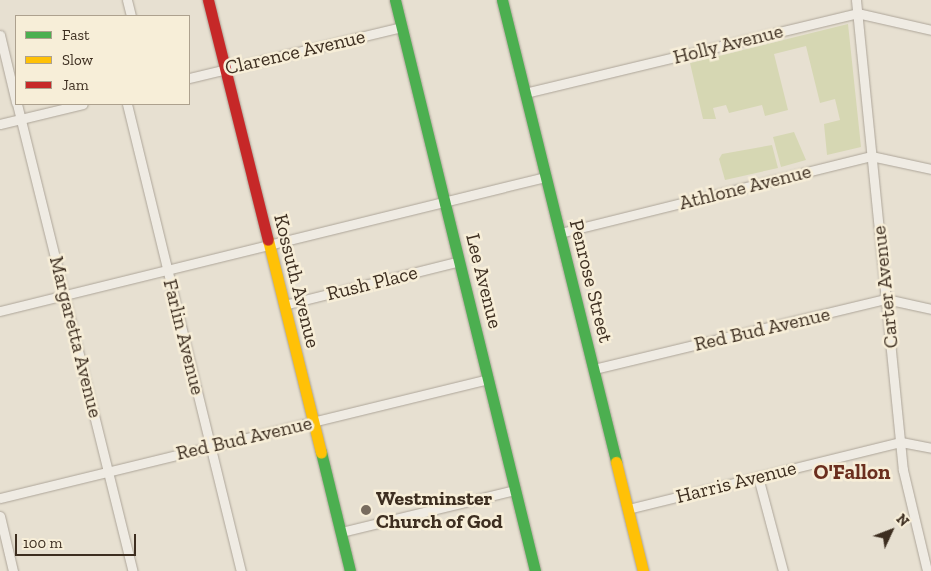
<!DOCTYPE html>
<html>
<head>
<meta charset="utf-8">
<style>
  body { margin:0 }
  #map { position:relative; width:931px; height:571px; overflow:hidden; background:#e7e0d1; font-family:"Zilla Slab",serif }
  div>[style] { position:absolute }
  .green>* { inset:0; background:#d6d7b3 }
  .roads { filter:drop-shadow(0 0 1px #ada599) drop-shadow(0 0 1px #ada599) }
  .street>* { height:9px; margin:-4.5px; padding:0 4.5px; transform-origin:4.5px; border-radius:4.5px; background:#efebe3 }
  .fast>* { height:11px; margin:-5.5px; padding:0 5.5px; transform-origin:5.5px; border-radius:5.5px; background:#4caf50 }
  .slow>* { height:11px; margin:-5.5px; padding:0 5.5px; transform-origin:5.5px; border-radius:5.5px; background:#ffc107 }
  .jam>* { height:11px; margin:-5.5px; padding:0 5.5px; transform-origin:5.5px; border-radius:5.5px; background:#c62828 }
  .dots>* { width:14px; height:14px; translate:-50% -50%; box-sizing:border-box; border:2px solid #f7eed8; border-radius:50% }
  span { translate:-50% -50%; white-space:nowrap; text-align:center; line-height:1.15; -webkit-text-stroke:5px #f7eed8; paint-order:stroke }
  .street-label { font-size:20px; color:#3d2e20 }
  .poi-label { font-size:20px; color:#3d2e20; font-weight:700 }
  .left { translate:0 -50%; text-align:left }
  .neighbourhood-label { font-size:21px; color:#6b2e1e; font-weight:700 }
  .legend { position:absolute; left:15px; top:15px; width:175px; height:90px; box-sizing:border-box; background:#f7eed8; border:1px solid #ada18e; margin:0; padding:6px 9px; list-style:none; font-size:15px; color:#3d2e20 }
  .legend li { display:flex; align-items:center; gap:10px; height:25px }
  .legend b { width:25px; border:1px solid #ada18e }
  .north { position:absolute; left:866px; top:506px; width:50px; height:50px; -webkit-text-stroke:4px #f7eed8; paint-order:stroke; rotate:47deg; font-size:14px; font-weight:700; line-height:20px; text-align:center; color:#3d2e20 }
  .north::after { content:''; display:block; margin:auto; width:18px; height:22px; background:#3d2e20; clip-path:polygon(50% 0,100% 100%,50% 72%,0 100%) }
  .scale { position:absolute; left:15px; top:534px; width:121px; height:22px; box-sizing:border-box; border:2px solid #3d2e20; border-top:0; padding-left:6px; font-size:15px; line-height:18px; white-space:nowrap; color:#3d2e20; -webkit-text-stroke:4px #f7eed8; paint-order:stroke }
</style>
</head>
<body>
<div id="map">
  <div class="green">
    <i style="clip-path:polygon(848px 24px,861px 147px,827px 155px,824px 124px,840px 120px,835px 99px,820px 103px,806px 46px,774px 54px,788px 110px,765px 116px,762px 105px,729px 113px,726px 105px,713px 108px,716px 119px,703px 119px,690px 63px)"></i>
    <i style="clip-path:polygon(794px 132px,806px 160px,781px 167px,773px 137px)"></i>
    <i style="clip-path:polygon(772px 145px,778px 168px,725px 180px,719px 159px,722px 154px)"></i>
  </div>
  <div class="roads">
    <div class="street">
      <i style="left:127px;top:0;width:16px;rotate:76deg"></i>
      <i style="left:856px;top:0;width:472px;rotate:84.3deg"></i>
      <i style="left:903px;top:470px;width:104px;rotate:76.6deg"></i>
      <i style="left:0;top:35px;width:69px;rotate:76.6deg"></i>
      <i style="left:189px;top:78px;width:219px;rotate:-13.5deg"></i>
      <i style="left:525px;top:93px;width:342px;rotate:-13.5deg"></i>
      <i style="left:857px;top:13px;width:76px;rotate:12.9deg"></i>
      <i style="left:17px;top:104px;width:481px;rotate:76.1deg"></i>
      <i style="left:127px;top:104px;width:481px;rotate:76.3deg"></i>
      <i style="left:0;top:124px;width:85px;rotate:-13.5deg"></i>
      <i style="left:560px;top:233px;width:320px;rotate:-13.9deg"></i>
      <i style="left:871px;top:156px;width:61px;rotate:12.2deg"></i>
      <i style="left:284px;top:305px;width:181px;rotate:-14deg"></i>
      <i style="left:0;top:311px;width:561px;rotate:-13.81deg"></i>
      <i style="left:594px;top:369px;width:300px;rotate:-13.5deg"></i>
      <i style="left:886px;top:299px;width:46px;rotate:12.5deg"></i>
      <i style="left:758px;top:477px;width:97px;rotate:75.1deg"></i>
      <i style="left:0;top:498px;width:502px;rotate:-13.7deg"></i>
      <i style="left:628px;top:509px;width:281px;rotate:-13.8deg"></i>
      <i style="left:901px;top:442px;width:31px;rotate:11deg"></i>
      <i style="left:0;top:516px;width:57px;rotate:76.7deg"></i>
      <i style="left:341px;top:532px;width:179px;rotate:-13.6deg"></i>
    </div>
    <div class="fast">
      <i style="left:395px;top:0;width:588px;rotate:76.22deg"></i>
      <i style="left:502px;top:0;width:476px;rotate:76.1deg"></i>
      <i style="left:321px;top:452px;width:122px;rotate:76.3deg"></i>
    </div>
    <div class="slow">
      <i style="left:268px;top:240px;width:219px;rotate:76deg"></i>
      <i style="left:616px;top:462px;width:112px;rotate:76.1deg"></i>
    </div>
    <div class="jam">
      <i style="left:208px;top:0;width:247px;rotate:76deg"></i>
    </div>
  </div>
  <div class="dots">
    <i style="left:366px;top:510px;background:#786c5e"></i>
  </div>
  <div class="street-label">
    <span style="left:728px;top:44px;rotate:-14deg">Holly Avenue</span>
    <span style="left:295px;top:52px;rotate:-13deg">Clarence Avenue</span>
    <span style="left:745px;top:187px;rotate:-14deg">Athlone Avenue</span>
    <span style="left:297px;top:281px;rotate:76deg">Kossuth Avenue</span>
    <span style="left:484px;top:281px;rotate:76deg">Lee Avenue</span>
    <span style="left:591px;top:281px;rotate:76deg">Penrose Street</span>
    <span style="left:372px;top:283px;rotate:-14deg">Rush Place</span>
    <span style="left:885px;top:287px;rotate:-96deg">Carter Avenue</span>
    <span style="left:762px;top:329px;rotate:-13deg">Red Bud Avenue</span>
    <span style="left:76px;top:337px;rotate:76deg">Margaretta Avenue</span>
    <span style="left:184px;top:337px;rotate:76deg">Farlin Avenue</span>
    <span style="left:244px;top:438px;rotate:-13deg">Red Bud Avenue</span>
    <span style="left:736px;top:482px;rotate:-14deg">Harris Avenue</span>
  </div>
  <div class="poi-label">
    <span class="left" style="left:376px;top:510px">Westminster<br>Church of God</span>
  </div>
  <div class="neighbourhood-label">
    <span style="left:852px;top:472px">O'Fallon</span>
  </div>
  <ul class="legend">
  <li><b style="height:6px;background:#4caf50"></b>Fast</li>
  <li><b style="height:6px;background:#ffc107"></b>Slow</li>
  <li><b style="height:6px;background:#c62828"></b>Jam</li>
  </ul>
  <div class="north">N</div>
  <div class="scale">100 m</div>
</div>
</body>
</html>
